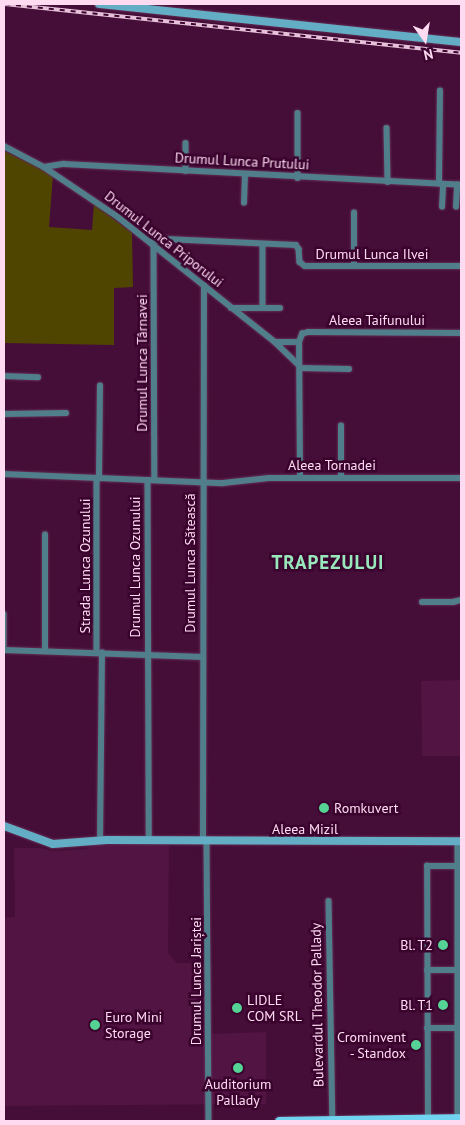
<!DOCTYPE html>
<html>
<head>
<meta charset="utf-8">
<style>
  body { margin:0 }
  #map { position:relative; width:465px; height:1125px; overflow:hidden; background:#450e38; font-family:"PT Sans",sans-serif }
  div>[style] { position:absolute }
  .built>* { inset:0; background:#521443 }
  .green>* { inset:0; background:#504500 }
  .roads { filter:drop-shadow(0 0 1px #632f56) drop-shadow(0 0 1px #632f56) }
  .street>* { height:5.5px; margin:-2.75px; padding:0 2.75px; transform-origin:2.75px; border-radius:2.75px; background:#517e8b }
  .secondary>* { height:8px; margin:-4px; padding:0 4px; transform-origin:4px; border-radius:4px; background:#63aec4 }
  .primary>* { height:9px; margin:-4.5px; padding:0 4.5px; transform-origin:4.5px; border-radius:4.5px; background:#70d3f0 }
  .rail>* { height:4px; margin-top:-2px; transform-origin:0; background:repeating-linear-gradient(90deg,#3a032e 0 5.5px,#e7c1da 0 11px); box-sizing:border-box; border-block:1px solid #e7c1da }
  .dots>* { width:14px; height:14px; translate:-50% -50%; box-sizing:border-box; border:2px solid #3a032e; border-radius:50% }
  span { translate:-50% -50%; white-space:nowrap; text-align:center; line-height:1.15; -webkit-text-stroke:5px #3a032e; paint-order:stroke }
  .street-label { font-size:14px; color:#ffdbf2 }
  .poi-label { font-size:14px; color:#ffdbf2 }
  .left { translate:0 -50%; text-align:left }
  .right { translate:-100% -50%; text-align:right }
  .district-label { font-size:19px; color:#99e8bc; font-weight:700; letter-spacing:1px }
  .frame { position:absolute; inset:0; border:5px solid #ffdbf2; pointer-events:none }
  .north { position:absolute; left:400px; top:15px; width:50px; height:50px; -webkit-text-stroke:4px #3a032e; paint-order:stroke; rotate:167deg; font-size:14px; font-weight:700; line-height:20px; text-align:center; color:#ffdbf2 }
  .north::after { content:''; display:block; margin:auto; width:18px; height:22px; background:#ffdbf2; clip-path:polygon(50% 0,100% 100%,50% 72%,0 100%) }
</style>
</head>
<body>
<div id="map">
  <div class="built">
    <i style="clip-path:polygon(461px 680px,461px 756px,422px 756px,421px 681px)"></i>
    <i style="clip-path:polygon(94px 845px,169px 845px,168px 953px,177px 963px,212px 963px,212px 1034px,266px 1032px,266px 1104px,4px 1106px,4px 918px,15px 917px,14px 848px,40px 848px,53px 851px,86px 849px)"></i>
  </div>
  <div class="green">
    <i style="clip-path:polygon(4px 151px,53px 175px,49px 227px,92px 230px,94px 204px,132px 233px,133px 287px,114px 288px,114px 345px,4px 343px)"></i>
  </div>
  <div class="roads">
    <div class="street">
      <i style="left:298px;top:113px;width:65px;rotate:90deg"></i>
      <i style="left:387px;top:128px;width:54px;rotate:88.9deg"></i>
      <i style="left:186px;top:143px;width:28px;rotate:90deg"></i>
      <i style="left:4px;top:146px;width:45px;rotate:27.7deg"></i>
      <i style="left:44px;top:167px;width:89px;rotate:34deg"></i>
      <i style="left:118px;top:217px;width:201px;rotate:38.5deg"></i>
      <i style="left:275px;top:342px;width:33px;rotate:44deg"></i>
      <i style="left:44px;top:167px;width:20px;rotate:-9deg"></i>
      <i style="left:64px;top:164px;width:398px;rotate:3deg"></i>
      <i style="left:439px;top:184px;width:93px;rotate:-89.4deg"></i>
      <i style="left:244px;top:203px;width:28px;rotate:-88deg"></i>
      <i style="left:442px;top:207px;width:22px;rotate:-87deg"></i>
      <i style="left:456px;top:207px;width:22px;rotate:-87deg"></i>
      <i style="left:150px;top:242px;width:16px;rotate:-11deg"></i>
      <i style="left:166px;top:239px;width:130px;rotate:2.6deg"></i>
      <i style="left:296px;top:245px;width:5px;rotate:53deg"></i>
      <i style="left:299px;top:249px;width:13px;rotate:86deg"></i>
      <i style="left:300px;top:262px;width:6px;rotate:39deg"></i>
      <i style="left:305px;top:266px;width:156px"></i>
      <i style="left:263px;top:244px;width:64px;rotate:90deg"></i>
      <i style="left:154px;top:246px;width:234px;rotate:89.8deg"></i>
      <i style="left:354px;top:266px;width:53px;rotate:-90deg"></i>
      <i style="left:231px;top:308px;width:49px"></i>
      <i style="left:275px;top:342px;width:24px"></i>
      <i style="left:300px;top:368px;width:49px;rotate:1.2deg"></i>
      <i style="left:4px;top:376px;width:34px;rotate:2deg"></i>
      <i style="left:4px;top:414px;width:62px;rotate:-0.9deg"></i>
      <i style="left:4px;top:474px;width:219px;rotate:2.4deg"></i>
      <i style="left:223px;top:483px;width:46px;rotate:-6.2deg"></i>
      <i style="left:269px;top:478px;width:192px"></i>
      <i style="left:300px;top:477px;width:135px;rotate:-90.4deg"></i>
      <i style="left:299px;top:342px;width:9px;rotate:-69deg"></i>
      <i style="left:302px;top:334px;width:6px;rotate:-18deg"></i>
      <i style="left:308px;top:332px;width:153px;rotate:0.4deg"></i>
      <i style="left:341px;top:478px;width:52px;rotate:-90deg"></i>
      <i style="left:97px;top:479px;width:174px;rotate:90deg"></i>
      <i style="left:99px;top:479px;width:93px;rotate:-89.4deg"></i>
      <i style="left:148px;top:480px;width:361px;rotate:89.8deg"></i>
      <i style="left:422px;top:602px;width:31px"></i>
      <i style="left:453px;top:602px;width:8px;rotate:-14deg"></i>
      <i style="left:4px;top:614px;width:36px;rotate:90deg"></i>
      <i style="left:4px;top:650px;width:199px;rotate:2deg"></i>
      <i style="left:45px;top:651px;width:116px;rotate:-90deg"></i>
      <i style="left:100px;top:841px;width:188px;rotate:-89.4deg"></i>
      <i style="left:203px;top:841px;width:555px;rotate:-89.9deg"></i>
      <i style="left:207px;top:841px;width:280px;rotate:89.6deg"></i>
      <i style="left:458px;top:841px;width:277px;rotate:90deg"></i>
      <i style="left:329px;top:901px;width:220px;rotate:89deg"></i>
      <i style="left:427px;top:970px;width:31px"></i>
      <i style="left:427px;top:1028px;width:31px"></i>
      <i style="left:428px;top:1119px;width:253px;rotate:-90.2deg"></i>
      <i style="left:427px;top:866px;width:31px"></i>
    </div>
    <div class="secondary">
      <i style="left:99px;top:4px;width:364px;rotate:6deg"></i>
      <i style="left:4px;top:826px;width:52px;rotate:20.2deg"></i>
      <i style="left:53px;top:844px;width:54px;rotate:-4.2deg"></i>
      <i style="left:107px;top:840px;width:354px;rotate:0.2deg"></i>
    </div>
    <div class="primary">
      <i style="left:279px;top:1121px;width:182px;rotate:-0.9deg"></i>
    </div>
  </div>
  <div class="rail">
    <i style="left:5px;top:4px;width:459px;rotate:6.1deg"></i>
  </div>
  <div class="dots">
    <i style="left:324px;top:808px;background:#55d395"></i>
    <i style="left:443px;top:945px;background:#55d395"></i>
    <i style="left:443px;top:1005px;background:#55d395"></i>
    <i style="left:237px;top:1008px;background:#55d395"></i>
    <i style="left:95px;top:1025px;background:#55d395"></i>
    <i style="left:416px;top:1045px;background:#55d395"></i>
    <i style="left:238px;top:1068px;background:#55d395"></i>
  </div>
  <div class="street-label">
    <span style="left:242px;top:161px;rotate:3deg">Drumul Lunca Prutului</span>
    <span style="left:164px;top:239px;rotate:38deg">Drumul Lunca Priporului</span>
    <span style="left:372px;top:254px">Drumul Lunca Ilvei</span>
    <span style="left:377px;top:320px">Aleea Taifunului</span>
    <span style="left:142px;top:363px;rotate:-90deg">Drumul Lunca Târnavei</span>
    <span style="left:332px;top:465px">Aleea Tornadei</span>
    <span style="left:190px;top:563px;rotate:-90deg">Drumul Lunca Sătească</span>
    <span style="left:85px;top:566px;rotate:-90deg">Strada Lunca Ozunului</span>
    <span style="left:135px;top:567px;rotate:-90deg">Drumul Lunca Ozunului</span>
    <span style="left:305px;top:829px">Aleea Mizil</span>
    <span style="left:196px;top:981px;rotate:-90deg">Drumul Lunca Jariștei</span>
    <span style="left:317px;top:1005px;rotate:-91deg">Bulevardul Theodor Pallady</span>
  </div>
  <div class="poi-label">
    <span class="left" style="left:334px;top:808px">Romkuvert</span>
    <span class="right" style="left:433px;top:945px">Bl. T2</span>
    <span class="left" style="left:247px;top:1008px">LIDLE<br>COM SRL</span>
    <span class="right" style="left:433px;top:1005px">Bl. T1</span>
    <span class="left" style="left:105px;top:1025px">Euro Mini<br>Storage</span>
    <span class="right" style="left:406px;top:1045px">Crominvent<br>- Standox</span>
    <span style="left:238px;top:1092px">Auditorium<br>Pallady</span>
  </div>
  <div class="district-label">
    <span style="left:328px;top:563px">TRAPEZULUI</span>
  </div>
  <div class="frame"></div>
  <div class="north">N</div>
</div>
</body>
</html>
